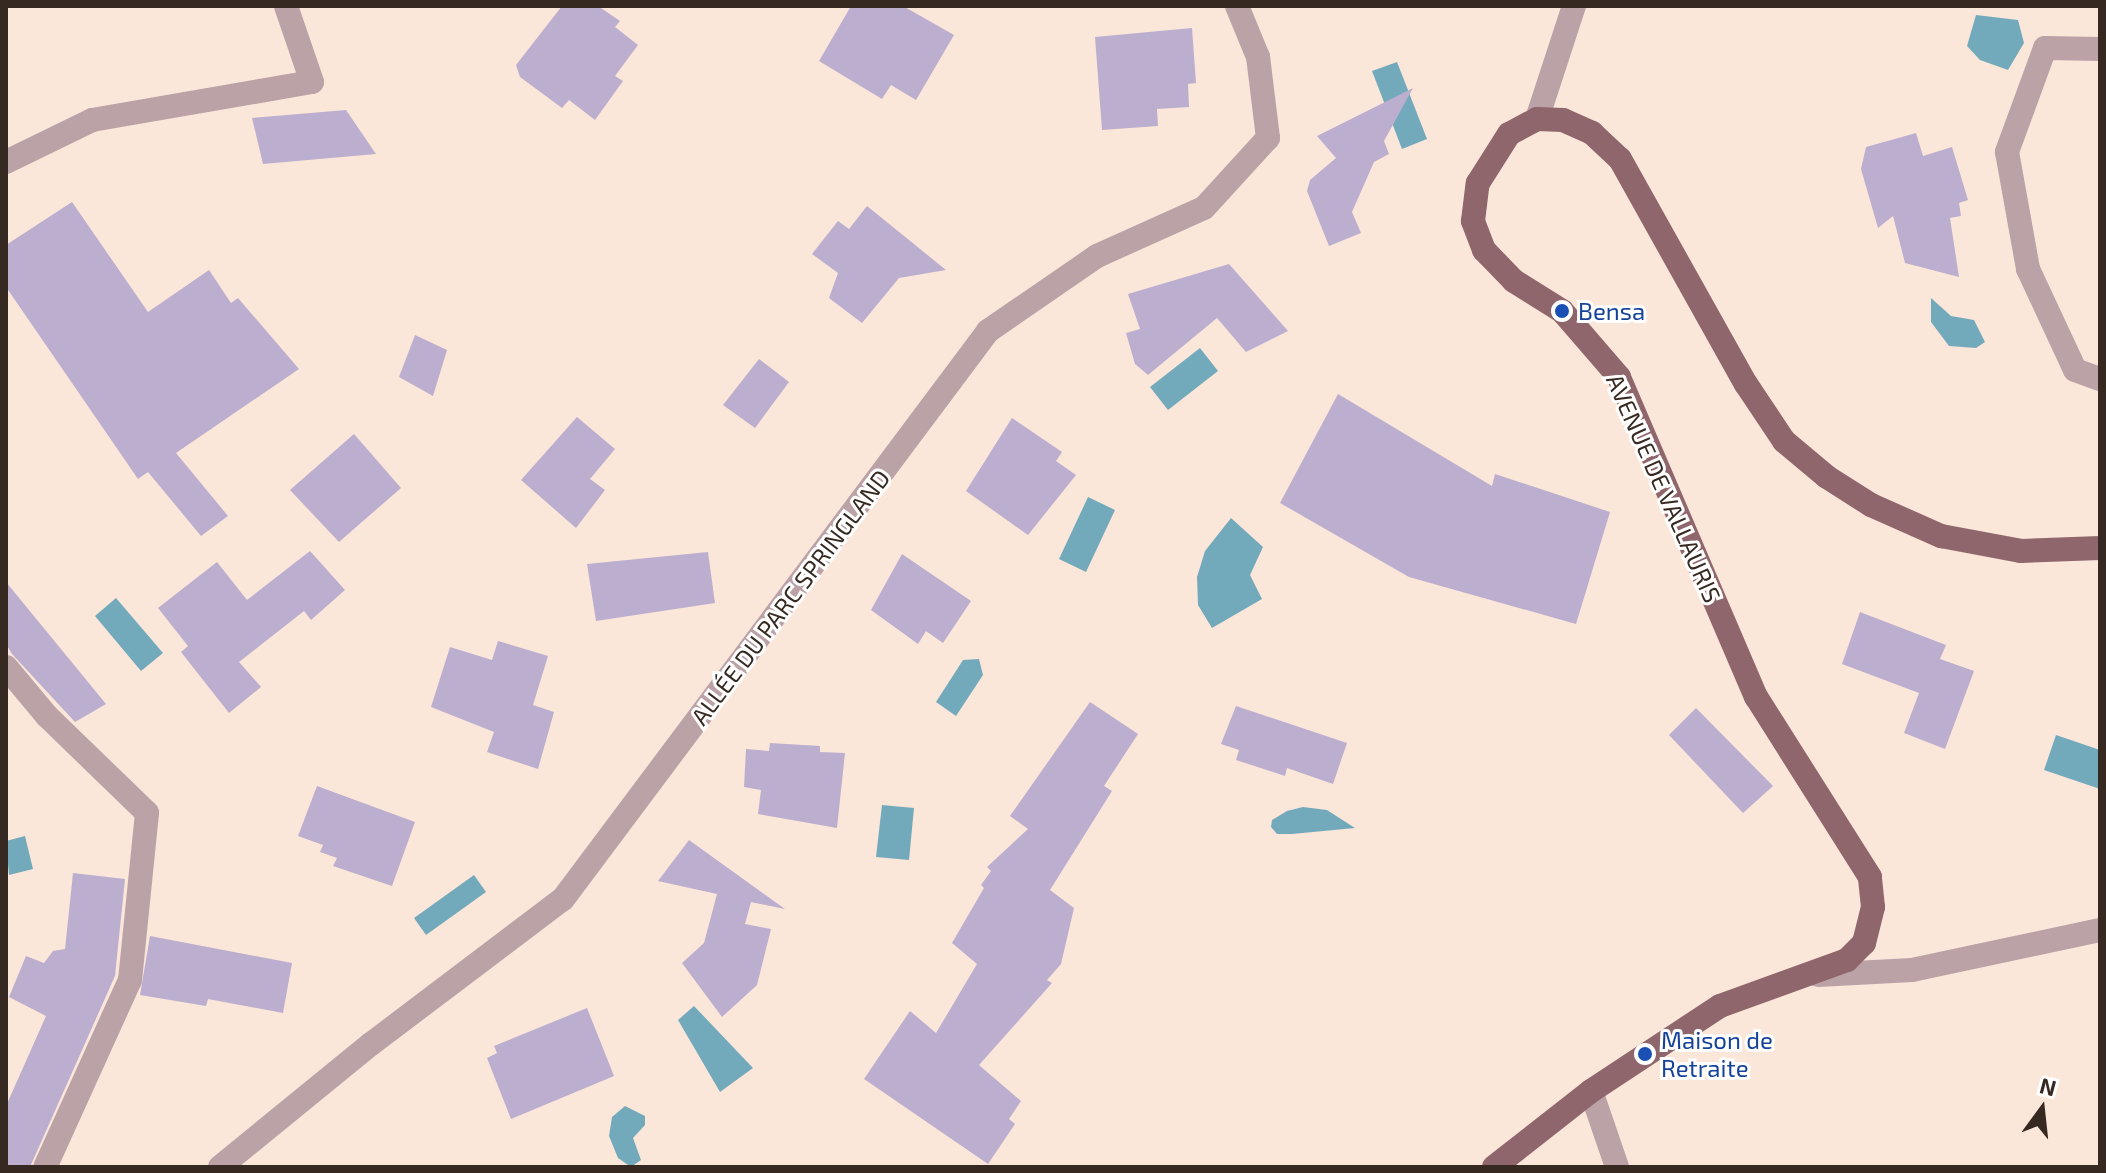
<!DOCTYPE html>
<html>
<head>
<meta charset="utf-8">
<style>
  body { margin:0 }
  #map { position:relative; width:2106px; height:1173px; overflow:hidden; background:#fbe6da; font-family:"Exo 2",sans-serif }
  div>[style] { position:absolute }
  .water>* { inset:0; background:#73aabb }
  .building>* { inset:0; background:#bcaece }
  .minor>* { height:24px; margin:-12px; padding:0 12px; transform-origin:12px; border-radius:12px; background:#baa2a6 }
  .major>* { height:24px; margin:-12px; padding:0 12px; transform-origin:12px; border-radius:12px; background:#8f666c }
  .dots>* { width:22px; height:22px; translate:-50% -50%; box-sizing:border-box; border:4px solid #fff; border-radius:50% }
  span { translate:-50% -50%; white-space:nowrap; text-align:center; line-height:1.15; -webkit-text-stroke:6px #fff; paint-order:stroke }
  .transit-label { font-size:24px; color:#164399 }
  .left { translate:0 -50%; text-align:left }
  .street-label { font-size:24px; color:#362921 }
  .frame { position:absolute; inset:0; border:8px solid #362921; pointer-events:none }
  .north { position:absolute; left:2002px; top:1069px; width:80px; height:80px; -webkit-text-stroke:6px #fff; paint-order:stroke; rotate:15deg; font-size:22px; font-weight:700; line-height:32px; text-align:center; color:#362921 }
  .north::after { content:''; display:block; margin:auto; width:28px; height:36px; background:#362921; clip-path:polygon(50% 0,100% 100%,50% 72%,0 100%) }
</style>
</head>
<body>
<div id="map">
  <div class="water">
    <i style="clip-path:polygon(1976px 15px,2018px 20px,2024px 43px,2008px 70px,1980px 60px,1967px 46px)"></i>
    <i style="clip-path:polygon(1397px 62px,1427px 139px,1402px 149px,1372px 71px)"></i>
    <i style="clip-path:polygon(1931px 298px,1951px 316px,1974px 320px,1985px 342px,1976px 348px,1949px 346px,1931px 322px)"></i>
    <i style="clip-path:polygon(1200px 348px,1218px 371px,1168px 410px,1150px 387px)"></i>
    <i style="clip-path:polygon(1088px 497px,1115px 510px,1086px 572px,1059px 559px)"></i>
    <i style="clip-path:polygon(1231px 518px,1263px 547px,1250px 575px,1262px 599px,1212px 628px,1198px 605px,1197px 577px,1205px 551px)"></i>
    <i style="clip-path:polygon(116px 598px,163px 653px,141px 671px,95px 616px)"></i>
    <i style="clip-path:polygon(979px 659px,983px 675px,956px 716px,936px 702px,963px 660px)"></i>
    <i style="clip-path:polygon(2056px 735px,2100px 750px,2100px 789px,2044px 770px)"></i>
    <i style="clip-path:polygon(882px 805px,914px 808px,909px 860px,876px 857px)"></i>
    <i style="clip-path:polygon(1303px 807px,1327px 810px,1355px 828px,1292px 834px,1277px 834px,1271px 827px,1272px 820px,1287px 811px)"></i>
    <i style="clip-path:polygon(25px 836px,33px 869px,9px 875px,6px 841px)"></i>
    <i style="clip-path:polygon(474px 875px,486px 892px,426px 935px,414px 918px)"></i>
    <i style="clip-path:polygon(694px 1006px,753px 1068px,720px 1092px,678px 1020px)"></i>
    <i style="clip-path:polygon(625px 1106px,645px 1116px,645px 1125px,633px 1138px,641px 1160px,631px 1167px,618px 1158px,609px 1136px,612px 1117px)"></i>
  </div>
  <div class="building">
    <i style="clip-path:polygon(562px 6px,598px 6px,620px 21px,615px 27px,638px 45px,615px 76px,623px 81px,595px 120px,569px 100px,562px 108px,520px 77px,516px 65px)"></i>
    <i style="clip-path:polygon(851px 6px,903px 6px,954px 35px,916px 100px,891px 85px,882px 99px,819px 61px)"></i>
    <i style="clip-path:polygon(1192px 28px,1196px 83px,1188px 84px,1189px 107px,1157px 109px,1158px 126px,1102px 130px,1095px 37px)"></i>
    <i style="clip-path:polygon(1413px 88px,1384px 141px,1389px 154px,1374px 162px,1352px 212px,1361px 233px,1329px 246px,1307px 191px,1310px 180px,1336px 158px,1317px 136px)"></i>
    <i style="clip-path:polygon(346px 110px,376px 154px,263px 164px,252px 118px)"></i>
    <i style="clip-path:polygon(1916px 133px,1923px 156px,1952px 147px,1968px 200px,1959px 203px,1961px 216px,1950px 218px,1959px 277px,1905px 263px,1893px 216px,1878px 228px,1861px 169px,1866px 147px)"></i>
    <i style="clip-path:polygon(72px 202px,148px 312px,209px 270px,231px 303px,238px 298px,299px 369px,176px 453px,228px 516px,201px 536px,148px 472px,138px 479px,6px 287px,6px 245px)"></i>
    <i style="clip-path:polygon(867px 206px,946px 270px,899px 278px,862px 323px,829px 298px,838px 273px,812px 254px,838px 221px,849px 229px)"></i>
    <i style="clip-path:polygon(1229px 264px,1288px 331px,1246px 352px,1217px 318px,1148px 375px,1135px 364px,1126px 333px,1140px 329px,1128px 294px)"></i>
    <i style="clip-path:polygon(415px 335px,447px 350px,433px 396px,399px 377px)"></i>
    <i style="clip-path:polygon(759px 359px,789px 382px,755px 428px,723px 405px)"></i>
    <i style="clip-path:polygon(1338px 394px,1492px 486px,1495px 474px,1610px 512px,1576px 624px,1409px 577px,1280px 503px)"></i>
    <i style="clip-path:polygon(577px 417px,615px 449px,590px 479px,605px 490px,576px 528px,521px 480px)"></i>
    <i style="clip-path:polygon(1012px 418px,1062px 452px,1056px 461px,1076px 475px,1028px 535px,966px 491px)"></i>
    <i style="clip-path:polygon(354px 434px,401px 488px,339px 542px,290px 490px)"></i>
    <i style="clip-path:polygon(310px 551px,345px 590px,311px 620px,304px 611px,239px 662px,261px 687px,229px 713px,181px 652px,188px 646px,158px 608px,217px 562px,247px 600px)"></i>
    <i style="clip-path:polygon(708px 552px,715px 603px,596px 621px,587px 564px)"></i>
    <i style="clip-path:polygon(902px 554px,971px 601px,943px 643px,926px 631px,918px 644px,871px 610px)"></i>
    <i style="clip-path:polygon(6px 582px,106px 704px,75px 722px,12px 654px,6px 644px)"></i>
    <i style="clip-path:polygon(1860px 612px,1946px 645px,1940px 659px,1974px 671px,1945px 749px,1904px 733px,1919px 693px,1842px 664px)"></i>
    <i style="clip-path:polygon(498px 641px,548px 656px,533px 705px,554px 712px,538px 769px,487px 752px,494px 732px,431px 707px,450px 647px,492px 660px)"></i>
    <i style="clip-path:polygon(1090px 702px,1138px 734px,1104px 786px,1112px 791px,1050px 890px,1074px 908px,1061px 964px,1047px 980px,1052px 983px,979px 1065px,1021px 1101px,1009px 1119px,1015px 1124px,988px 1164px,864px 1079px,910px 1011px,936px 1033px,977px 964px,952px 943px,984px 888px,981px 885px,991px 871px,987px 867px,1028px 829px,1010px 816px)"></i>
    <i style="clip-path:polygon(1236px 706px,1347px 743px,1333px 784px,1287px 768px,1285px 776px,1236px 760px,1239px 750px,1221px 744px)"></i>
    <i style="clip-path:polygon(1696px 708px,1773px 786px,1743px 813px,1669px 735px)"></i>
    <i style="clip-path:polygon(770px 743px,820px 746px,820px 752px,845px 753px,837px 828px,758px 814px,761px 790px,744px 787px,746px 749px,769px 751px)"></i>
    <i style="clip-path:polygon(317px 786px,415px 822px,392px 886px,333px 866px,337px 858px,320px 852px,323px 845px,298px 836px)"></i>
    <i style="clip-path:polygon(689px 840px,785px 909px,751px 902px,745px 924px,771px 929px,757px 985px,722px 1017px,682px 963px,704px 943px,717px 894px,658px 881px)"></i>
    <i style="clip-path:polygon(73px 873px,125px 879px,115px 976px,30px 1167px,6px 1167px,6px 1106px,46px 1016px,9px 997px,26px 956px,44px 963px,53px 951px,65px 949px)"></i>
    <i style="clip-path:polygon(150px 936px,292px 963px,283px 1013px,208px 999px,206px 1006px,140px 995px)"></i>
    <i style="clip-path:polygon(587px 1008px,614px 1076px,511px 1119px,487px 1058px,497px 1053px,494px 1046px)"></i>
  </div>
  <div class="minor">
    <i style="left:2100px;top:49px;width:55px;rotate:-179deg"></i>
    <i style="left:2045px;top:48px;width:111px;rotate:110.1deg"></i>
    <i style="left:2007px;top:152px;width:119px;rotate:79.8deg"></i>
    <i style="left:2028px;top:269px;width:111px;rotate:65deg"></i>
    <i style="left:2075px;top:370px;width:27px;rotate:20deg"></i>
    <i style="left:1537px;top:119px;width:119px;rotate:-71.9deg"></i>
    <i style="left:6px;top:162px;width:96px;rotate:-26deg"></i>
    <i style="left:92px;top:120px;width:223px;rotate:-9.8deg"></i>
    <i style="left:312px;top:82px;width:80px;rotate:-108.9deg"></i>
    <i style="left:6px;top:667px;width:64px;rotate:50.1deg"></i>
    <i style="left:47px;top:716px;width:139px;rotate:44.1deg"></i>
    <i style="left:147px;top:813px;width:168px;rotate:95.8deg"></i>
    <i style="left:130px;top:980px;width:205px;rotate:114.4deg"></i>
    <i style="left:1818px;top:975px;width:94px;rotate:-3deg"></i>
    <i style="left:1912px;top:970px;width:192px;rotate:-12deg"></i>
    <i style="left:1591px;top:1091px;width:80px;rotate:71.1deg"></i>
    <i style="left:220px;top:1167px;width:195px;rotate:-39.2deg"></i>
    <i style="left:371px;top:1044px;width:241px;rotate:-37.1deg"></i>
    <i style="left:563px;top:899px;width:709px;rotate:-53.19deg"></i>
    <i style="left:988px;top:331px;width:132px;rotate:-34.5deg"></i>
    <i style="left:1097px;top:256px;width:117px;rotate:-24.2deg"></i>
    <i style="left:1204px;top:208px;width:95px;rotate:-47.6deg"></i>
    <i style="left:1268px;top:138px;width:82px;rotate:-97deg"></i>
    <i style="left:1258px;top:57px;width:55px;rotate:-112.4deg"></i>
  </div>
  <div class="major">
    <i style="left:1494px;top:1167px;width:123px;rotate:-38.1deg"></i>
    <i style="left:1591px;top:1091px;width:154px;rotate:-33.4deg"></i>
    <i style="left:1720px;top:1006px;width:135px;rotate:-19.9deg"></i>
    <i style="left:1847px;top:960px;width:24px;rotate:-45deg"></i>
    <i style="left:1864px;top:943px;width:37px;rotate:-76deg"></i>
    <i style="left:1873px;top:907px;width:30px;rotate:-96deg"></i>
    <i style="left:1870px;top:877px;width:213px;rotate:-122.3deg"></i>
    <i style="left:1756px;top:697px;width:348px;rotate:-113.2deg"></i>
    <i style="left:1619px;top:377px;width:87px;rotate:-130.8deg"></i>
    <i style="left:1562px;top:311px;width:57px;rotate:-148deg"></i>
    <i style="left:1514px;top:281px;width:43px;rotate:-134.1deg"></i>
    <i style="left:1484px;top:250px;width:31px;rotate:-111deg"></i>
    <i style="left:1473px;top:221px;width:38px;rotate:-83deg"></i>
    <i style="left:1478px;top:183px;width:58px;rotate:-57.7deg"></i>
    <i style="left:1509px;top:134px;width:32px;rotate:-28deg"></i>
    <i style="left:1537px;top:119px;width:26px;rotate:2deg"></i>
    <i style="left:1563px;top:120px;width:32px;rotate:24deg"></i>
    <i style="left:1592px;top:133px;width:38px;rotate:43deg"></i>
    <i style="left:1620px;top:159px;width:258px;rotate:60.8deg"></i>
    <i style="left:1746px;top:384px;width:69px;rotate:56.3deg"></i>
    <i style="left:1784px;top:441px;width:56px;rotate:39.9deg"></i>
    <i style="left:1827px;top:477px;width:52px;rotate:32.5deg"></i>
    <i style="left:1871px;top:505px;width:77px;rotate:23.9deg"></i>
    <i style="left:1941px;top:536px;width:81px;rotate:10.6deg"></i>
    <i style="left:2021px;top:551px;width:79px;rotate:-2.2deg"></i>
  </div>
  <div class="dots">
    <i style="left:1562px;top:311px;background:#1a4fb4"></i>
    <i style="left:1645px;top:1054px;background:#1a4fb4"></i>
  </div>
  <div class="transit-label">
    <span class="left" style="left:1578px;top:311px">Bensa</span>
    <span class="left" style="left:1661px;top:1054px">Maison de<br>Retraite</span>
  </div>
  <div class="street-label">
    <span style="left:1664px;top:488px;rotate:66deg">AVENUE DE VALLAURIS</span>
    <span style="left:790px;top:597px;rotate:-53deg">ALLÉE DU PARC SPRINGLAND</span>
  </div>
  <div class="frame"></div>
  <div class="north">N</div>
</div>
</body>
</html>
